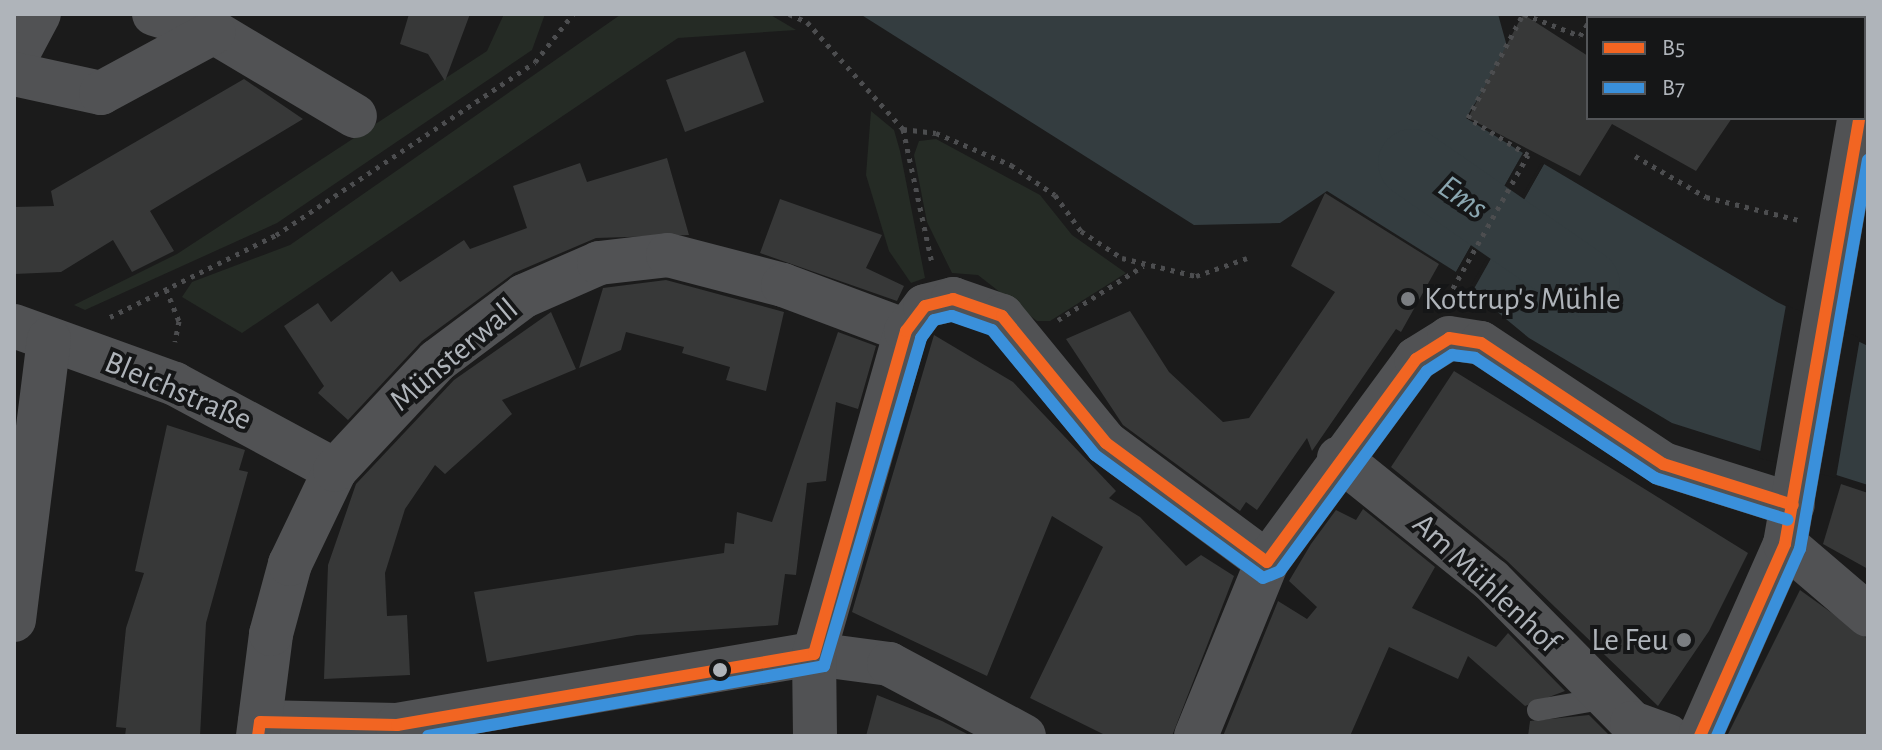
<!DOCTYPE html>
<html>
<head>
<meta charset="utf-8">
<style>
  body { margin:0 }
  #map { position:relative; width:1882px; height:750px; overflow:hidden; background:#1b1b1b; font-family:"Alegreya Sans",sans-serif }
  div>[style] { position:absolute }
  .green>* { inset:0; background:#252b25 }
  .water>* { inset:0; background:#343d40 }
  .pier>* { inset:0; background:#1b1b1b }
  .river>* { height:68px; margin:-34px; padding:0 34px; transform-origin:34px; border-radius:34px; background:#343d40 }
  .building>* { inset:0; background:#373838 }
  .path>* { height:5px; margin-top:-2.5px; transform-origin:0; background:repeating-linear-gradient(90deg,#4c4d4f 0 4px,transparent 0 10px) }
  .service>* { height:22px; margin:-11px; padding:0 11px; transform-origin:11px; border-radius:11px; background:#515254 }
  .minor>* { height:44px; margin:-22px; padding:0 22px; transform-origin:22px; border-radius:22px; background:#515254 }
  .bus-1>* { height:12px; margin:-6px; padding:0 6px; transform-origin:6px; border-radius:6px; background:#f26522 }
  .bus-2>* { height:12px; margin:-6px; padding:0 6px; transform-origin:6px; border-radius:6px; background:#3a90db }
  .dots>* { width:22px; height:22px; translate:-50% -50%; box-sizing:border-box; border:4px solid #151617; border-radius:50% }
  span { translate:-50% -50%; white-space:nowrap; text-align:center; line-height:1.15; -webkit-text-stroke:8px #151617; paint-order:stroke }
  .poi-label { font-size:32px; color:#afb4ba }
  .left { translate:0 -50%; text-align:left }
  .right { translate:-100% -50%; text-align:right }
  .street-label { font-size:32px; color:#afb4ba }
  .water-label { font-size:34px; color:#8aa6b0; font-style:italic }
  .frame { position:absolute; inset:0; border:16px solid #afb4ba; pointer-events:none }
  .legend { position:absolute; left:1586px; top:16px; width:280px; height:104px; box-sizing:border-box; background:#151617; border:2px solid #535558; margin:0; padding:10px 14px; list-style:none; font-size:24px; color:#afb4ba }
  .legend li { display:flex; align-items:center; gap:16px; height:40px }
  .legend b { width:40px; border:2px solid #535558 }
</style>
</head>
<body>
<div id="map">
  <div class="green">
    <i style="clip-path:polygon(504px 14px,545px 14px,532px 50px,277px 223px,85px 310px,74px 305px,177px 254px,487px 51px)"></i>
    <i style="clip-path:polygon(769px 14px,796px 30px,678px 38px,242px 333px,182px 297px,192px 282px,290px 245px,620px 15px)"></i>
    <i style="clip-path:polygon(871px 111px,894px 130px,900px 151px,925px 278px,911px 283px,889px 251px,866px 175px)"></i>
    <i style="clip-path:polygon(936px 139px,1040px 195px,1072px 235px,1126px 273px,1050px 321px,1037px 321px,978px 275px,952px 273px,927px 222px,914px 155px,919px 141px)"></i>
  </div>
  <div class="water">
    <i style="clip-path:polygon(860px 14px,1498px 14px,1508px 50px,1466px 118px,1523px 153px,1456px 272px,1327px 191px,1280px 223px,1194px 225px)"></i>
    <i style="clip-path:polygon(1544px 164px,1777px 302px,1868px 346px,1868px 485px,1672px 423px,1529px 338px,1472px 291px)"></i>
  </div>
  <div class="pier">
    <i style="clip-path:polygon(1523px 153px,1459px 274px,1454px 276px,1456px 272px)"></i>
    <i style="clip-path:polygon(1541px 163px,1544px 164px,1471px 294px,1469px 289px)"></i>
    <i style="clip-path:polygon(1786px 305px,1860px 338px,1836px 478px,1759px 458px)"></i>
  </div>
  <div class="river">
    <i style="left:1412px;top:163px;width:211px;rotate:34.7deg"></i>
  </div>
  <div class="building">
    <i style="clip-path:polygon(409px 14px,470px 14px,445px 81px,428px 54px,400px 44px)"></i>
    <i style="clip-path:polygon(1523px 14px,1588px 56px,1588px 118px,1732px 118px,1696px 171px,1612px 124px,1580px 176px,1468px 118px)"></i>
    <i style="clip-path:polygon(745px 51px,764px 102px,685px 132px,666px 80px)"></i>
    <i style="clip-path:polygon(244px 79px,303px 119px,150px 211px,174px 251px,132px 272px,113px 240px,61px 272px,14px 274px,14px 207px,54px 206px,51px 191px)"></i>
    <i style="clip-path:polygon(667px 158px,689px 235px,596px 238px,514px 273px,422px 341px,348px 420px,318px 393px,324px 386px,284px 326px,318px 303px,331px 322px,392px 271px,400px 282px,464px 240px,470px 249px,527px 228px,513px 186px,580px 163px,587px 182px)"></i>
    <i style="clip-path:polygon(1325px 193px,1439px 264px,1401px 332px,1396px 329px,1312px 451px,1307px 438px,1257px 510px,1246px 502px,1240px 511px,1123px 425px,1066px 339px,1130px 311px,1169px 372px,1223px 422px,1249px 418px,1335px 292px,1291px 266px)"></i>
    <i style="clip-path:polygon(780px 199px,882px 235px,866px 268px,904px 286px,897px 301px,760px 253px)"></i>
    <i style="clip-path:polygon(666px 280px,784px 312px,766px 391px,726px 380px,730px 367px,682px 353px,684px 347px,626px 332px,621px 350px,579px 368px,603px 288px)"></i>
    <i style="clip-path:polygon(551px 312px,576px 369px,502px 400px,512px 414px,445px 474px,435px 465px,405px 509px,385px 573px,387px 616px,407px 615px,410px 675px,324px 679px,328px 565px,356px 484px,454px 380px)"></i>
    <i style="clip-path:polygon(838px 332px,876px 346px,858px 409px,836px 402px,826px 481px,807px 483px,796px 575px,785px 574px,778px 625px,637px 635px,487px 662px,474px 592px,724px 553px,725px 543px,734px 544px,737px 512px,772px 522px)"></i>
    <i style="clip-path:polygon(934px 335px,1013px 382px,1116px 491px,1109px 498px,1140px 517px,1186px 566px,1201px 555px,1234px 576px,1172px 736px,1107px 736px,1030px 698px,1103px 547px,1052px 516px,987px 676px,852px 612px)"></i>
    <i style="clip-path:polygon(1454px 371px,1748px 553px,1709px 631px,1658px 706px,1507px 561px,1391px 467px)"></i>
    <i style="clip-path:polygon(167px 425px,245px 450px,239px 470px,248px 472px,206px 623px,200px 736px,125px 736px,126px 728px,116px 727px,126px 628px,144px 573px,135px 571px)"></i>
    <i style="clip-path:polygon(1841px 484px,1868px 493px,1868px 569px,1823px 544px)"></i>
    <i style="clip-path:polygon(1363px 509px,1435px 567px,1412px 608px,1496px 647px,1508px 633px,1565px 691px,1525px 706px,1468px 656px,1458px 679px,1389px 647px,1350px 736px,1223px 736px,1278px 601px,1307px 619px,1317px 607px,1289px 581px,1311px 544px,1336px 510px,1356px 520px)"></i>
    <i style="clip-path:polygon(1800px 590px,1868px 639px,1868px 736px,1727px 736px)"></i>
    <i style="clip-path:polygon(877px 695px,942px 721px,971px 736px,866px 736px)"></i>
    <i style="clip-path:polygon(1589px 715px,1610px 736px,1528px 736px,1530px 721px)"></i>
  </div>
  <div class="path">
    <i style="left:789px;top:14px;width:20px;rotate:24deg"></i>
    <i style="left:807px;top:22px;width:144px;rotate:48.1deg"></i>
    <i style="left:903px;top:129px;width:137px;rotate:77.8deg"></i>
    <i style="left:1524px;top:14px;width:60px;rotate:21.4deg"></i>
    <i style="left:1580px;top:36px;width:15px;rotate:-58deg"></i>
    <i style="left:1591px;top:18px;width:5px;rotate:-53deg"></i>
    <i style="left:903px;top:129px;width:33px;rotate:7deg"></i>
    <i style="left:936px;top:133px;width:82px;rotate:23.1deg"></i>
    <i style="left:1011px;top:165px;width:53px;rotate:34.3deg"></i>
    <i style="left:1055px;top:195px;width:44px;rotate:54.2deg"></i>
    <i style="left:1081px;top:231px;width:49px;rotate:33.4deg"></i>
    <i style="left:1122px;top:258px;width:76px;rotate:13.7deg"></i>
    <i style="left:1196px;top:276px;width:54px;rotate:-19.4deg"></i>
    <i style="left:1635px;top:156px;width:82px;rotate:30deg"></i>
    <i style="left:1706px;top:197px;width:96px;rotate:13.9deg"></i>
    <i style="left:166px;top:289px;width:35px;rotate:68deg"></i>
    <i style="left:179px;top:321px;width:21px;rotate:101deg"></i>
    <i style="left:1448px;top:297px;width:163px;rotate:-60.6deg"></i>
    <i style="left:1528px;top:155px;width:70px;rotate:-148.3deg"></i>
    <i style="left:1468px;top:118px;width:118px;rotate:-62.1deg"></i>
    <i style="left:110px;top:317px;width:185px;rotate:-26.3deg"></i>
    <i style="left:276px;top:235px;width:311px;rotate:-33.7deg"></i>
    <i style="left:535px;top:62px;width:61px;rotate:-51.6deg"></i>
    <i style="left:1058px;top:320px;width:101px;rotate:-32.4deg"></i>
  </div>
  <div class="service">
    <i style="left:1538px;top:710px;width:70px;rotate:-9.9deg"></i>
  </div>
  <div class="minor">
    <i style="left:154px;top:14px;width:63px;rotate:16.7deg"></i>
    <i style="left:214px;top:32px;width:164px;rotate:30.8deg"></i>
    <i style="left:14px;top:61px;width:53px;rotate:-62deg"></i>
    <i style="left:14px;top:74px;width:89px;rotate:12.3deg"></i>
    <i style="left:101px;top:93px;width:128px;rotate:-28.4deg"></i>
    <i style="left:1864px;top:89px;width:22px;rotate:-80deg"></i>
    <i style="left:14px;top:326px;width:171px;rotate:19.8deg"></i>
    <i style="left:175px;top:384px;width:182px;rotate:28.3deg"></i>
    <i style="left:1339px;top:458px;width:195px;rotate:38.8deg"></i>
    <i style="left:1491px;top:580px;width:201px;rotate:45.4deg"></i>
    <i style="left:1632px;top:723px;width:38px;rotate:20deg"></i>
    <i style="left:1785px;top:544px;width:109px;rotate:40.5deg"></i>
    <i style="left:14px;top:620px;width:283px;rotate:-82.9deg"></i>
    <i style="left:260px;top:722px;width:137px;rotate:1.3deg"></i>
    <i style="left:397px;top:725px;width:423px;rotate:-9.7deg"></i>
    <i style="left:814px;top:654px;width:76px;rotate:7.6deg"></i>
    <i style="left:889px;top:664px;width:153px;rotate:28.1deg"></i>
    <i style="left:258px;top:736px;width:103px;rotate:-82.7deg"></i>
    <i style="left:271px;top:634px;width:73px;rotate:-74.8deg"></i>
    <i style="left:290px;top:564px;width:104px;rotate:-64.4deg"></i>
    <i style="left:335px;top:470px;width:149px;rotate:-46.9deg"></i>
    <i style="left:437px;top:361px;width:109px;rotate:-36.8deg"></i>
    <i style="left:524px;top:296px;width:82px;rotate:-23.7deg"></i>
    <i style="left:599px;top:263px;width:69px;rotate:-6.6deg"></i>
    <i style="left:668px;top:255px;width:119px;rotate:14.6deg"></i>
    <i style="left:783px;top:285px;width:131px;rotate:20.5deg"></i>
    <i style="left:815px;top:736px;width:82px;rotate:-90.7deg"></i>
    <i style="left:814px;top:654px;width:336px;rotate:-74.1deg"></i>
    <i style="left:906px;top:331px;width:31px;rotate:-53deg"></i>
    <i style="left:925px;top:306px;width:29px;rotate:-14deg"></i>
    <i style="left:953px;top:299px;width:52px;rotate:19.1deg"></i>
    <i style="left:1002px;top:316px;width:164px;rotate:50.7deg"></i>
    <i style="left:1106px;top:443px;width:200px;rotate:36.5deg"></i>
    <i style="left:1196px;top:736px;width:188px;rotate:-67.8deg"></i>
    <i style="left:1267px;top:562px;width:252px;rotate:-53.7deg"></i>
    <i style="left:1416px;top:359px;width:39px;rotate:-32deg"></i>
    <i style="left:1449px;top:338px;width:32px;rotate:9deg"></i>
    <i style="left:1481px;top:343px;width:219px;rotate:33.6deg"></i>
    <i style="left:1663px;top:464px;width:136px;rotate:17.5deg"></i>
    <i style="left:1700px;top:736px;width:210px;rotate:-66.1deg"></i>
    <i style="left:1785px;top:544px;width:432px;rotate:-80.1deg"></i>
  </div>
  <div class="bus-1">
    <i style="left:258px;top:736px;width:14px;rotate:-82deg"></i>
    <i style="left:260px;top:722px;width:137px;rotate:1.3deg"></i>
    <i style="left:397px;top:725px;width:423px;rotate:-9.7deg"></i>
    <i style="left:814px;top:654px;width:336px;rotate:-74.1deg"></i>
    <i style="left:906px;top:331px;width:31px;rotate:-53deg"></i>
    <i style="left:925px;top:306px;width:29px;rotate:-14deg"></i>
    <i style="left:953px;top:299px;width:52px;rotate:19.1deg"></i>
    <i style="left:1002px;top:316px;width:164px;rotate:50.7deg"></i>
    <i style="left:1106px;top:443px;width:200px;rotate:36.5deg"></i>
    <i style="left:1267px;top:562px;width:252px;rotate:-53.7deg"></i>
    <i style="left:1416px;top:359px;width:39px;rotate:-32deg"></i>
    <i style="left:1449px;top:338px;width:32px;rotate:9deg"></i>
    <i style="left:1481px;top:343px;width:219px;rotate:33.6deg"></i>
    <i style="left:1663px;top:464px;width:136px;rotate:17.5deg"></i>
    <i style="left:1700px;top:736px;width:210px;rotate:-66.1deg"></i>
    <i style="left:1785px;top:544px;width:432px;rotate:-80.1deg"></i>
  </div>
  <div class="bus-2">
    <i style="left:428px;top:736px;width:402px;rotate:-10deg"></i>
    <i style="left:824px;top:666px;width:342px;rotate:-73.5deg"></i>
    <i style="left:921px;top:338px;width:22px;rotate:-54deg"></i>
    <i style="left:934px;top:320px;width:18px;rotate:-13deg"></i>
    <i style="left:952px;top:316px;width:42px;rotate:19.3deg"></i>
    <i style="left:992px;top:330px;width:162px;rotate:50.5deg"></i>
    <i style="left:1095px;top:455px;width:208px;rotate:36.2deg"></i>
    <i style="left:1263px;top:578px;width:18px;rotate:-22deg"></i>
    <i style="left:1280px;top:571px;width:248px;rotate:-53.7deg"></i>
    <i style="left:1427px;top:371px;width:30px;rotate:-33deg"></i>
    <i style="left:1452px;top:355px;width:23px;rotate:7deg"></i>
    <i style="left:1475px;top:358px;width:216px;rotate:33.7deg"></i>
    <i style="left:1655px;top:478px;width:139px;rotate:17.5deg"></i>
    <i style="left:1717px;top:736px;width:205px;rotate:-66.1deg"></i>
    <i style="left:1800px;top:549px;width:395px;rotate:-80.1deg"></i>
  </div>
  <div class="dots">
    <i style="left:1408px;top:299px;background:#7b7e82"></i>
    <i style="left:1684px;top:640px;background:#7b7e82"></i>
    <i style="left:720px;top:670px;background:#afb4ba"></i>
  </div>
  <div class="poi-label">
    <span class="left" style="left:1424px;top:299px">Kottrup's Mühle</span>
    <span class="right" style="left:1668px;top:640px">Le Feu</span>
  </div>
  <div class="street-label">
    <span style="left:454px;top:355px;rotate:-40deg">Münsterwall</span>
    <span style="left:178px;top:391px;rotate:23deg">Bleichstraße</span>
    <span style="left:1486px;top:583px;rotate:43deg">Am Mühlenhof</span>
  </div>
  <div class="water-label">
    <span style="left:1462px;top:198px;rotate:35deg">Ems</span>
  </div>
  <div class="frame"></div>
  <ul class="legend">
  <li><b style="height:10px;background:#f26522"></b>B5</li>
  <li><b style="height:10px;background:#3a90db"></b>B7</li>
  </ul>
</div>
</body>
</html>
